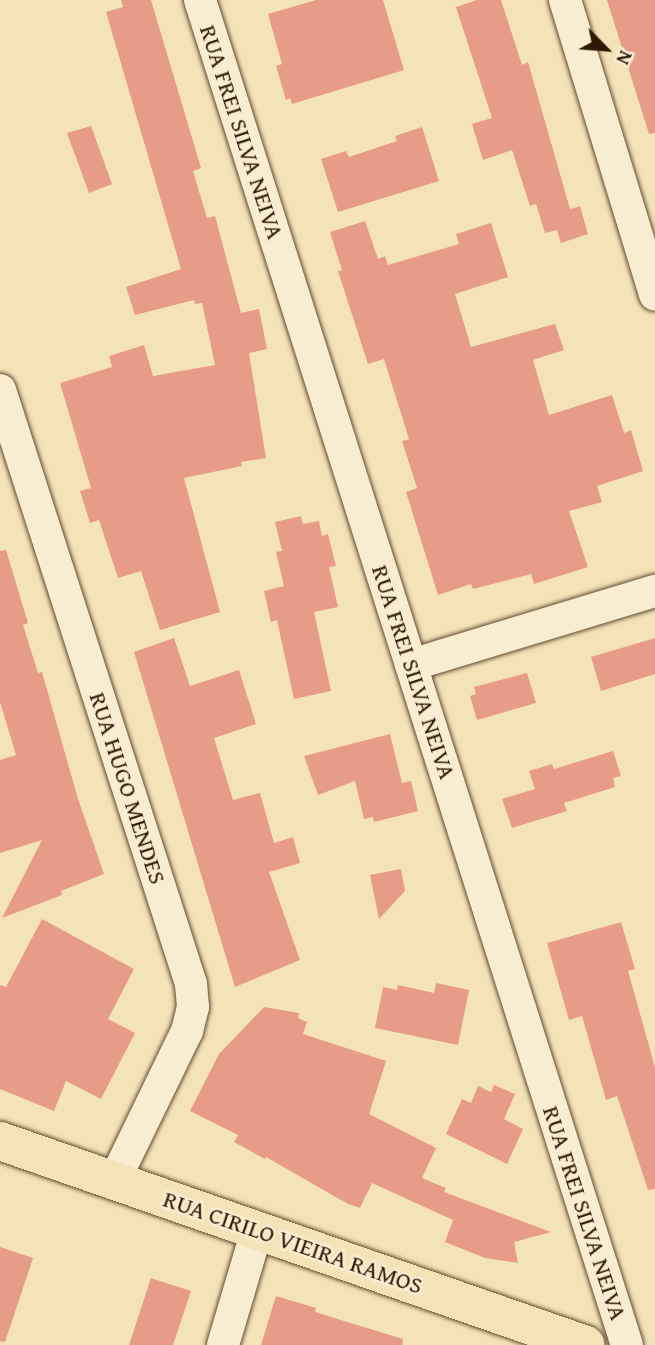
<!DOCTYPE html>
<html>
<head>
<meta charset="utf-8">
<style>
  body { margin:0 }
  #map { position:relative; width:655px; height:1345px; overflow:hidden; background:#f4e3b8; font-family:"Gentium Book Plus",serif }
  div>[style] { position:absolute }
  .building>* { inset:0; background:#e79c8a }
  .roads { filter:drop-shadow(0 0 2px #624b32) drop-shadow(0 0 2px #624b32) }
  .minor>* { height:32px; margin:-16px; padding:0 16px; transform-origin:16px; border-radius:16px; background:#f8edd1 }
  .major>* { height:38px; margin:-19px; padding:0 19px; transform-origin:19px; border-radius:19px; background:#f4e3b8 }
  span { translate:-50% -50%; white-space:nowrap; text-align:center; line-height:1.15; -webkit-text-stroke:5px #f8edd1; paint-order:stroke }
  .street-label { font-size:24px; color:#311806 }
  .north { position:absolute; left:571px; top:14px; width:70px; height:70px; -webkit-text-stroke:5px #f8edd1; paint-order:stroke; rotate:115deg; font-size:19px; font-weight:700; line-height:28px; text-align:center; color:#311806 }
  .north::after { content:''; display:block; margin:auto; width:24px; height:32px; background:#311806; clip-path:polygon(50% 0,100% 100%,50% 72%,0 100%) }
</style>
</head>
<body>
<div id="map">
  <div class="building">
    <i style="clip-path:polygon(121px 0,151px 0,201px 168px,193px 171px,207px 218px,215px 216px,241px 313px,259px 309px,267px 349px,249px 353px,266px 458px,241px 462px,242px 466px,184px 478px,220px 612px,160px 630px,141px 571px,118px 578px,99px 520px,90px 523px,80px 491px,91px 488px,60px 383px,112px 367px,109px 356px,144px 345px,153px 376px,215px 365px,202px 303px,195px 304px,194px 300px,135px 315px,126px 287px,181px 269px,106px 12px,123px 7px)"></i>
    <i style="clip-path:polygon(316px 0,383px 0,404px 70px,292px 104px,290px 98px,286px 100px,276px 66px,282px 64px,268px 14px)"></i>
    <i style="clip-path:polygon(477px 0,501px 0,522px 65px,528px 62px,570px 209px,580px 206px,588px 234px,561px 243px,557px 230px,545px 233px,536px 204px,530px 206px,512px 150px,483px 160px,472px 124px,492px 118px,456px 7px)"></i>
    <i style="clip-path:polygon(607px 0,655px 0,655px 133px,649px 134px)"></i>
    <i style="clip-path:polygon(91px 126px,112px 184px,89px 193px,67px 133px)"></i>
    <i style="clip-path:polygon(422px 127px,439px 181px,338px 212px,321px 159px,346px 151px,349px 157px,397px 141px,395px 136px)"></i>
    <i style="clip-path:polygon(365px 221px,378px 259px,385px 256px,388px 265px,459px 244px,456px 234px,491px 223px,508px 277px,455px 294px,471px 347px,555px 324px,564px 350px,533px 360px,549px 415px,612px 395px,624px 433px,631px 430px,643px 471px,597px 486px,602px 502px,569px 511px,588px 567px,534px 584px,531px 574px,473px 589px,471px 584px,438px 595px,406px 492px,417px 488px,402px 441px,409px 439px,384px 359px,368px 364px,338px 271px,342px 270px,330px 232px)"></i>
    <i style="clip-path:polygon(301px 516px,303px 524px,319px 521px,322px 536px,328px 534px,336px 566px,329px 567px,338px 607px,314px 612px,331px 691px,294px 699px,277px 620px,271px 622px,264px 591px,284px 586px,276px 552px,282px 551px,275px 522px)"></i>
    <i style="clip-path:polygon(6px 550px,28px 623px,23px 625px,38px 673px,42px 672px,78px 799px,104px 874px,61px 891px,62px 895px,2px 918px,42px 840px,0 853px,0 760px,16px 755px,0 702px,0 551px)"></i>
    <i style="clip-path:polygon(174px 638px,190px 686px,239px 670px,256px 724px,214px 738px,233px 800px,260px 793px,274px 843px,293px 837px,300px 863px,269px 872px,300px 960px,235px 987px,134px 652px)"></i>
    <i style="clip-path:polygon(655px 638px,655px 674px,601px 691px,591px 657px)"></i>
    <i style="clip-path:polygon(527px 673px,536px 703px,477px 720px,470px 696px,476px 694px,474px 687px)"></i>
    <i style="clip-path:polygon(390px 734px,402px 783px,411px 781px,418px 811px,374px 822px,373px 817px,364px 819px,355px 781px,318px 795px,304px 756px)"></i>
    <i style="clip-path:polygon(613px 751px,621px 776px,613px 778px,615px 787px,564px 803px,567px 811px,512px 828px,502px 799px,535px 789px,529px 771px,552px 764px,554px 769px)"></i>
    <i style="clip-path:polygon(401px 869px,405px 891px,379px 919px,370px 875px)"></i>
    <i style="clip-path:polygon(42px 919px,134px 969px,108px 1019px,135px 1033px,101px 1099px,66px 1081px,54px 1111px,0 1089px,0 985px,6px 987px)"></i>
    <i style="clip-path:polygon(621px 922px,635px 969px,628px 971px,655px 1067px,655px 1189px,648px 1190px,617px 1096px,606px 1100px,582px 1016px,569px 1020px,547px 943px)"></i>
    <i style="clip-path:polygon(436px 983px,469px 990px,458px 1045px,375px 1028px,383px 987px,397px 990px,398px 985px,434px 993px)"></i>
    <i style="clip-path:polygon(264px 1007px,299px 1013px,298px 1018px,307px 1022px,303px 1034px,386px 1061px,369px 1114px,436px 1148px,422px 1178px,446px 1188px,444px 1192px,551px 1232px,514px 1242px,518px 1263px,485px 1258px,445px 1242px,453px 1220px,372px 1183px,360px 1208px,348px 1204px,266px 1157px,265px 1159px,234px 1142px,238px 1135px,190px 1111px,219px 1054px)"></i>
    <i style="clip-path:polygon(494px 1085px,515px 1094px,504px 1119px,523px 1129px,507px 1164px,446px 1134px,462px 1099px,471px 1103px,478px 1086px,491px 1092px)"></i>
    <i style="clip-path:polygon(0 1247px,33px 1258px,5px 1342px,0 1341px)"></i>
    <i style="clip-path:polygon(151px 1278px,191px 1291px,173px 1345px,129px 1345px)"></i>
    <i style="clip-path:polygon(276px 1296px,316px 1308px,315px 1312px,403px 1339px,402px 1345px,261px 1345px)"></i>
  </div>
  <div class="roads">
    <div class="minor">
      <i style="left:200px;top:0;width:1411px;rotate:72.39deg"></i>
      <i style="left:565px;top:0;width:308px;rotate:73deg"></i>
      <i style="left:0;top:390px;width:624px;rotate:72.17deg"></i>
      <i style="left:191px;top:984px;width:23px;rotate:85deg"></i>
      <i style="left:193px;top:1007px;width:25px;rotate:104deg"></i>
      <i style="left:187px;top:1031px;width:165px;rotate:115.9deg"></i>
      <i style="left:411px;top:665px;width:255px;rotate:-16.9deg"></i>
      <i style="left:223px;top:1345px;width:120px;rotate:-73.5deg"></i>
    </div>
    <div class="major">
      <i style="left:0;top:1141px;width:620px;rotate:19.19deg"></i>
    </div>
  </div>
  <div class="street-label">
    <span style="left:242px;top:132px;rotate:72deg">RUA FREI SILVA NEIVA</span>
    <span style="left:414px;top:672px;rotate:72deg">RUA FREI SILVA NEIVA</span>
    <span style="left:128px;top:788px;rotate:72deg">RUA HUGO MENDES</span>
    <span style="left:585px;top:1213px;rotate:72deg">RUA FREI SILVA NEIVA</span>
    <span style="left:293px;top:1242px;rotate:19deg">RUA CIRILO VIEIRA RAMOS</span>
  </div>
  <div class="north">N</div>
</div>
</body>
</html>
